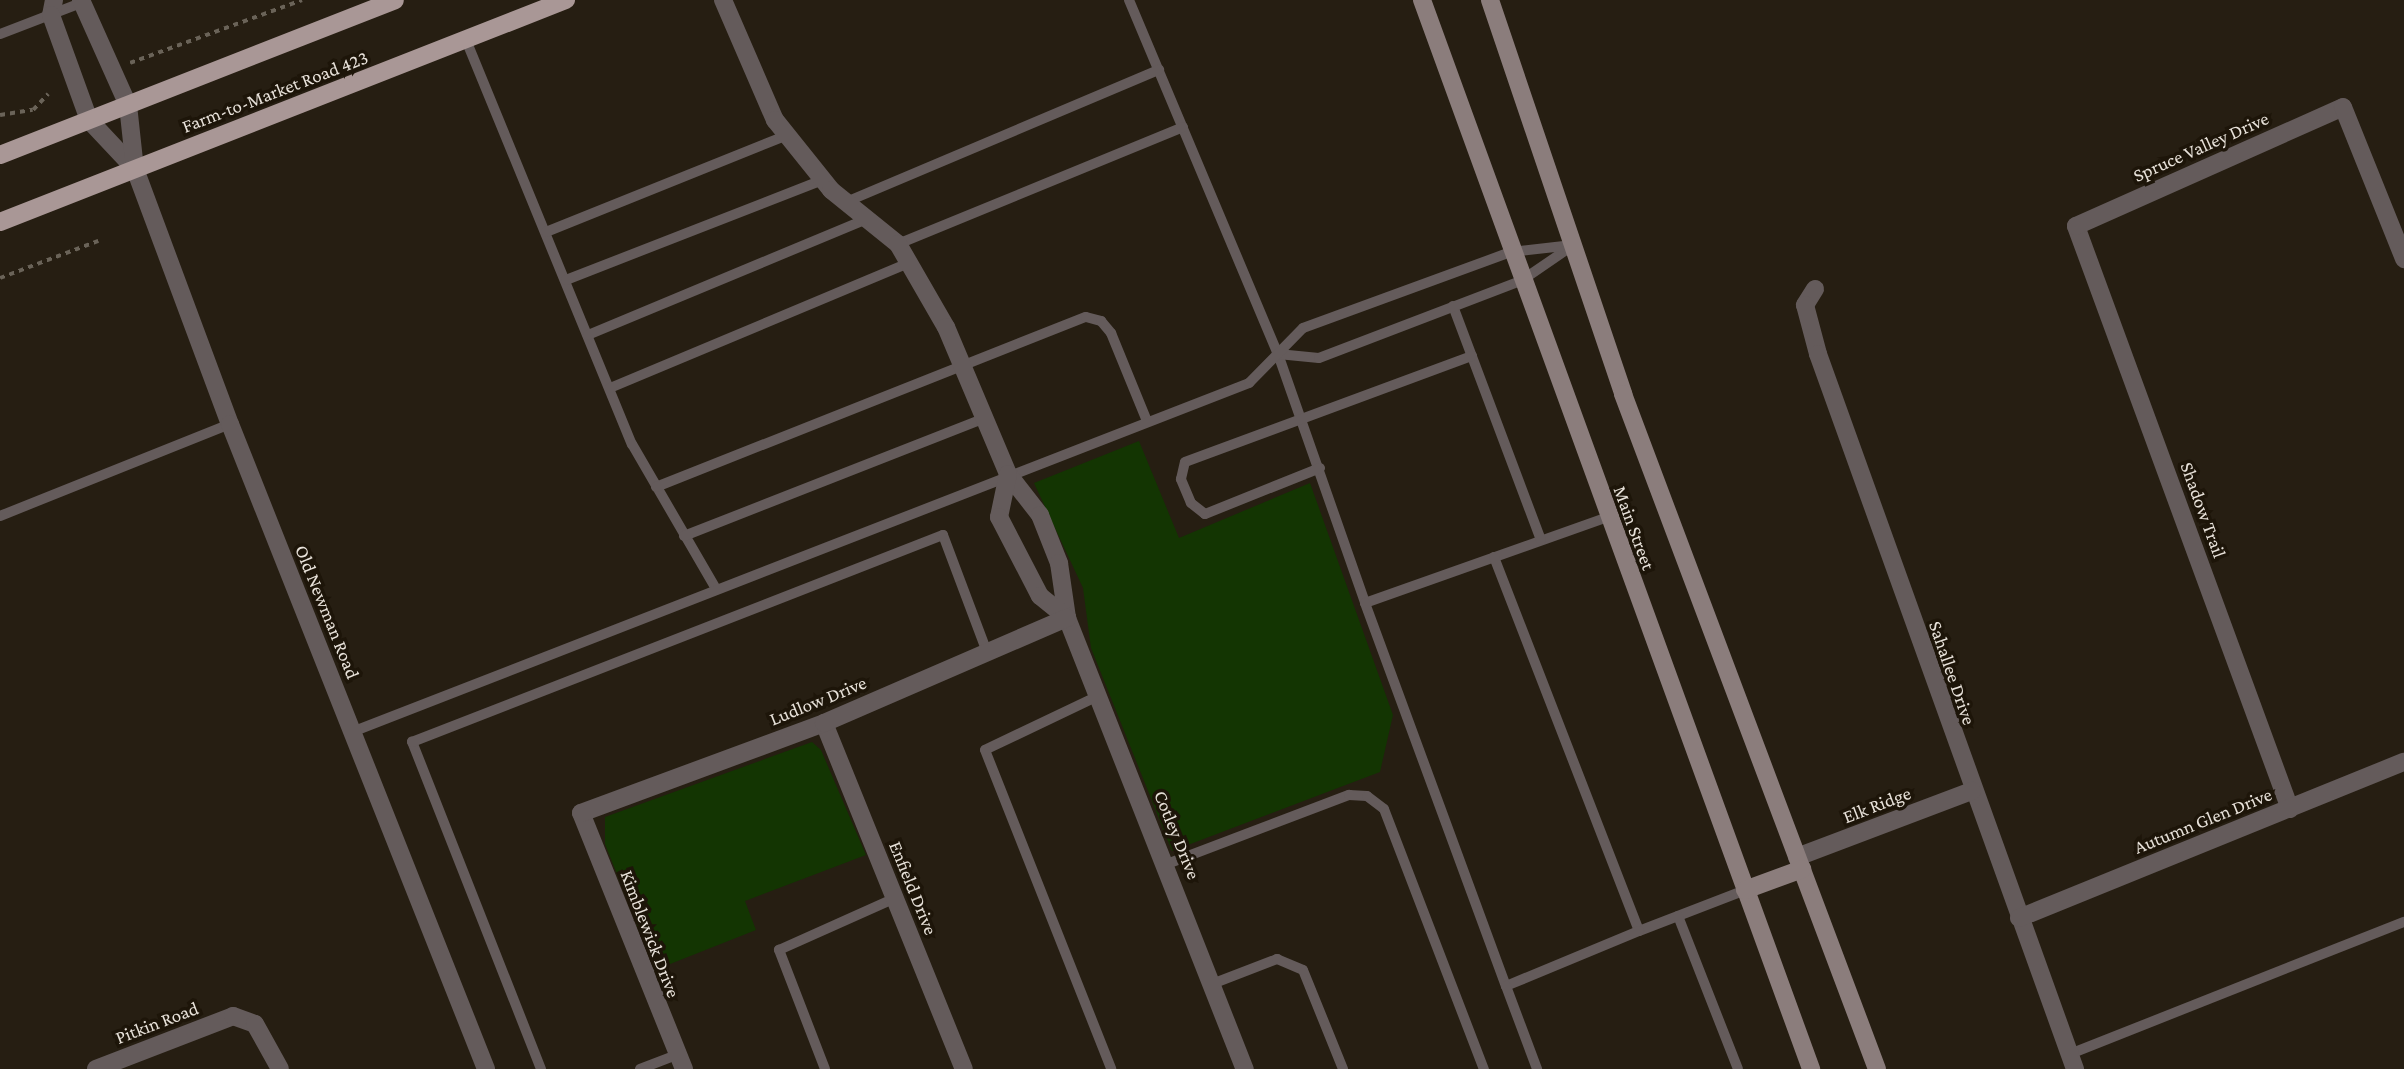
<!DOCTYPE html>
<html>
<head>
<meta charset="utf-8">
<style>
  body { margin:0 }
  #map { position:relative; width:2404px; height:1069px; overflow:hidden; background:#261e12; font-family:"Crimson Pro",serif }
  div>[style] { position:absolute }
  .green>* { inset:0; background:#133502 }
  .path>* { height:3.5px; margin-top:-1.75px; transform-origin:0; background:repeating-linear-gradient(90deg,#6a6358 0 5px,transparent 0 10px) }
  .lane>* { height:10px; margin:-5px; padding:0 5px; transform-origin:5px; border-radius:5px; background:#645b5b }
  .street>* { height:18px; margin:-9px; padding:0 9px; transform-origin:9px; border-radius:9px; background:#645b5b }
  .secondary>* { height:18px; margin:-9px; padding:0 9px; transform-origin:9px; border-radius:9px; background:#8b7d7c }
  .primary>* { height:18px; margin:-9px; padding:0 9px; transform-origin:9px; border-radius:9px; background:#a99796 }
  span { translate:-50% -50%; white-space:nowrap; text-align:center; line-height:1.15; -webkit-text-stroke:7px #1d1509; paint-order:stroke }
  .street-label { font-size:19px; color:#e8e2da }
</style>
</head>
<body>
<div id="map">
  <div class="green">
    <i style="clip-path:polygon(1139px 441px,1179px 538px,1310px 483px,1393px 715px,1380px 772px,1172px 851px,1091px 648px,1083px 588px,1034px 483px)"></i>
    <i style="clip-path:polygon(812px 742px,821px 750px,866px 855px,745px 901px,756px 930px,655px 970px,605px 844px,605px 817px)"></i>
  </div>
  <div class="path">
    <i style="left:130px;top:63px;width:183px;rotate:-20.1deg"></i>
    <i style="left:0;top:115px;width:33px;rotate:-9deg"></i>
    <i style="left:33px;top:110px;width:22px;rotate:-47deg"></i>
    <i style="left:0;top:278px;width:105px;rotate:-20.7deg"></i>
  </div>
  <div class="lane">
    <i style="left:1129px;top:0;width:384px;rotate:67.2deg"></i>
    <i style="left:1278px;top:354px;width:264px;rotate:70.7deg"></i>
    <i style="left:1365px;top:603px;width:258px;rotate:-19.5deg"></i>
    <i style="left:0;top:34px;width:92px;rotate:-21deg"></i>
    <i style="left:466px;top:40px;width:437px;rotate:67.7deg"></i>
    <i style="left:632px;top:444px;width:168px;rotate:59.9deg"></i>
    <i style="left:846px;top:202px;width:340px;rotate:-22.9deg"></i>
    <i style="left:546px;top:232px;width:260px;rotate:-21.9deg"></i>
    <i style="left:898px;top:244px;width:308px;rotate:-22.3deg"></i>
    <i style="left:566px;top:280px;width:276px;rotate:-21.3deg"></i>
    <i style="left:1453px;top:306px;width:250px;rotate:69.4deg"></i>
    <i style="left:588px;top:335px;width:301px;rotate:-22.6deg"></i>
    <i style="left:1278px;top:354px;width:41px;rotate:5.6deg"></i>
    <i style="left:1319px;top:358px;width:216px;rotate:-20.9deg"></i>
    <i style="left:1521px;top:281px;width:62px;rotate:-34.5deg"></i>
    <i style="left:610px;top:388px;width:324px;rotate:-22.7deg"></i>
    <i style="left:1320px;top:468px;width:124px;rotate:158.2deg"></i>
    <i style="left:1205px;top:514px;width:18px;rotate:-142deg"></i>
    <i style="left:1191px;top:503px;width:26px;rotate:-113deg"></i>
    <i style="left:1181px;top:479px;width:17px;rotate:-77deg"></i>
    <i style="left:1185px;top:462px;width:306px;rotate:-20.3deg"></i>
    <i style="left:656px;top:487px;width:462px;rotate:-21.6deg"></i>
    <i style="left:1086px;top:317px;width:16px;rotate:15deg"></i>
    <i style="left:1101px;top:321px;width:16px;rotate:50deg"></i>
    <i style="left:1111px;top:333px;width:95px;rotate:67.8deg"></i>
    <i style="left:0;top:516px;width:248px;rotate:-21.8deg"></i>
    <i style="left:684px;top:536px;width:323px;rotate:-21.4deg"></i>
    <i style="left:1494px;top:557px;width:401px;rotate:68.8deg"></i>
    <i style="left:1639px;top:931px;width:114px;rotate:-21.1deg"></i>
    <i style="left:1365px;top:603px;width:408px;rotate:69.8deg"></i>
    <i style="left:1506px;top:986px;width:144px;rotate:-22.5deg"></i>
    <i style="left:1098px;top:696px;width:125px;rotate:154.5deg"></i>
    <i style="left:985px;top:750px;width:343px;rotate:68.4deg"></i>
    <i style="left:352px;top:732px;width:963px;rotate:-21.26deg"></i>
    <i style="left:1249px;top:383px;width:77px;rotate:-45.5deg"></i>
    <i style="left:1303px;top:328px;width:221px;rotate:-20.1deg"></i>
    <i style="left:1511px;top:252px;width:62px;rotate:-6.4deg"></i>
    <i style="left:1167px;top:864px;width:195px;rotate:-20.8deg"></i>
    <i style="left:1349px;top:795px;width:18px;rotate:3deg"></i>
    <i style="left:1367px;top:796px;width:21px;rotate:37deg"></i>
    <i style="left:1384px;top:809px;width:279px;rotate:69deg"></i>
    <i style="left:1678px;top:916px;width:164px;rotate:68.6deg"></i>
    <i style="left:1212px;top:984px;width:70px;rotate:-21deg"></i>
    <i style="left:1277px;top:959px;width:28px;rotate:23deg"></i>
    <i style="left:1303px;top:970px;width:107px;rotate:68deg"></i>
    <i style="left:1506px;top:986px;width:89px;rotate:69.5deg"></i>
    <i style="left:2070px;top:1054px;width:359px;rotate:-21.6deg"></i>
    <i style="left:541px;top:1069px;width:352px;rotate:-111.5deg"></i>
    <i style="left:412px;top:742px;width:570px;rotate:-21.3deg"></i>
    <i style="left:943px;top:535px;width:125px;rotate:69.4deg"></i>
    <i style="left:640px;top:1069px;width:40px;rotate:-21deg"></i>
    <i style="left:825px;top:1069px;width:128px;rotate:-111.1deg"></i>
    <i style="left:779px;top:950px;width:127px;rotate:-24.1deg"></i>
  </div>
  <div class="street">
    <i style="left:54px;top:0;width:15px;rotate:101deg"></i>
    <i style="left:51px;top:15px;width:112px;rotate:70.1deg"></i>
    <i style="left:89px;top:120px;width:67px;rotate:46.8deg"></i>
    <i style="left:81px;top:0;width:115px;rotate:65.9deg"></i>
    <i style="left:128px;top:105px;width:64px;rotate:83.8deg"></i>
    <i style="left:135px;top:169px;width:272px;rotate:69.6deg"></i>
    <i style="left:230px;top:424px;width:694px;rotate:68.35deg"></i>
    <i style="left:723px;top:0;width:131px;rotate:66.6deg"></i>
    <i style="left:775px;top:120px;width:90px;rotate:51.3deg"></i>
    <i style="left:831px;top:190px;width:86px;rotate:38.9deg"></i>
    <i style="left:898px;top:244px;width:96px;rotate:60deg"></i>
    <i style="left:946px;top:327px;width:160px;rotate:67.1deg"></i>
    <i style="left:1008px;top:474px;width:52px;rotate:52deg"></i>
    <i style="left:1040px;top:515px;width:52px;rotate:68.4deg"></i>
    <i style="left:1059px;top:563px;width:56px;rotate:81.7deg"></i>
    <i style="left:1067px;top:618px;width:485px;rotate:68.5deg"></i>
    <i style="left:1815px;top:289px;width:19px;rotate:122deg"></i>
    <i style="left:1805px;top:305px;width:51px;rotate:75.1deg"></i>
    <i style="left:1818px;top:354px;width:760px;rotate:70.23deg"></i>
    <i style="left:1008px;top:474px;width:44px;rotate:101.8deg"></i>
    <i style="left:999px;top:517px;width:89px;rotate:62.6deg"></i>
    <i style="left:1040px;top:596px;width:35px;rotate:39deg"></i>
    <i style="left:824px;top:723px;width:373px;rotate:68deg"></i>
    <i style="left:2290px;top:809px;width:621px;rotate:-110.16deg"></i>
    <i style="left:2076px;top:226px;width:292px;rotate:-24deg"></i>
    <i style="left:2343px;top:107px;width:164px;rotate:68.1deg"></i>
    <i style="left:1797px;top:857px;width:187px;rotate:-20.7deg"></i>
    <i style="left:2019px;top:918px;width:415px;rotate:-22.1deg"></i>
    <i style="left:96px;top:1069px;width:147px;rotate:-21.1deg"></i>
    <i style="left:233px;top:1016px;width:23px;rotate:20deg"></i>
    <i style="left:255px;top:1024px;width:51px;rotate:60.9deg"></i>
    <i style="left:684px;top:1069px;width:276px;rotate:-111.9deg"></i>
    <i style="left:581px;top:813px;width:259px;rotate:-20.3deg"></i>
    <i style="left:824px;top:723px;width:265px;rotate:-23.4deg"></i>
  </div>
  <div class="secondary">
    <i style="left:1422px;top:0;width:1138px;rotate:70deg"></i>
    <i style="left:1490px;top:0;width:416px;rotate:71.3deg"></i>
    <i style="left:1623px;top:394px;width:721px;rotate:69.38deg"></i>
    <i style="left:1745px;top:890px;width:61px;rotate:-20.2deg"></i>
  </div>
  <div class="primary">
    <i style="left:0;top:155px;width:424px;rotate:-21.4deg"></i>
    <i style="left:0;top:222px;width:608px;rotate:-21.42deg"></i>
  </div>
  <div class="street-label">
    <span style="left:275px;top:92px;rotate:-21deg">Farm-to-Market Road 423</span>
    <span style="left:2201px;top:147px;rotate:-24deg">Spruce Valley Drive</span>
    <span style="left:2203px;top:510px;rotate:70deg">Shadow Trail</span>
    <span style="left:1634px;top:528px;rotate:70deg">Main Street</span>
    <span style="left:327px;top:612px;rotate:68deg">Old Newman Road</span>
    <span style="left:1952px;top:673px;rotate:71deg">Sahallee Drive</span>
    <span style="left:818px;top:701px;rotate:-22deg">Ludlow Drive</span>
    <span style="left:1877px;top:805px;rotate:-21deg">Elk Ridge</span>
    <span style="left:2203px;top:821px;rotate:-22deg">Autumn Glen Drive</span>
    <span style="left:1177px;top:835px;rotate:68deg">Cotley Drive</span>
    <span style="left:913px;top:888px;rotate:68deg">Enfield Drive</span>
    <span style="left:650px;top:934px;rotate:69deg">Kimblewick Drive</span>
    <span style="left:157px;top:1023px;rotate:-21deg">Pitkin Road</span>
  </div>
</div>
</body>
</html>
